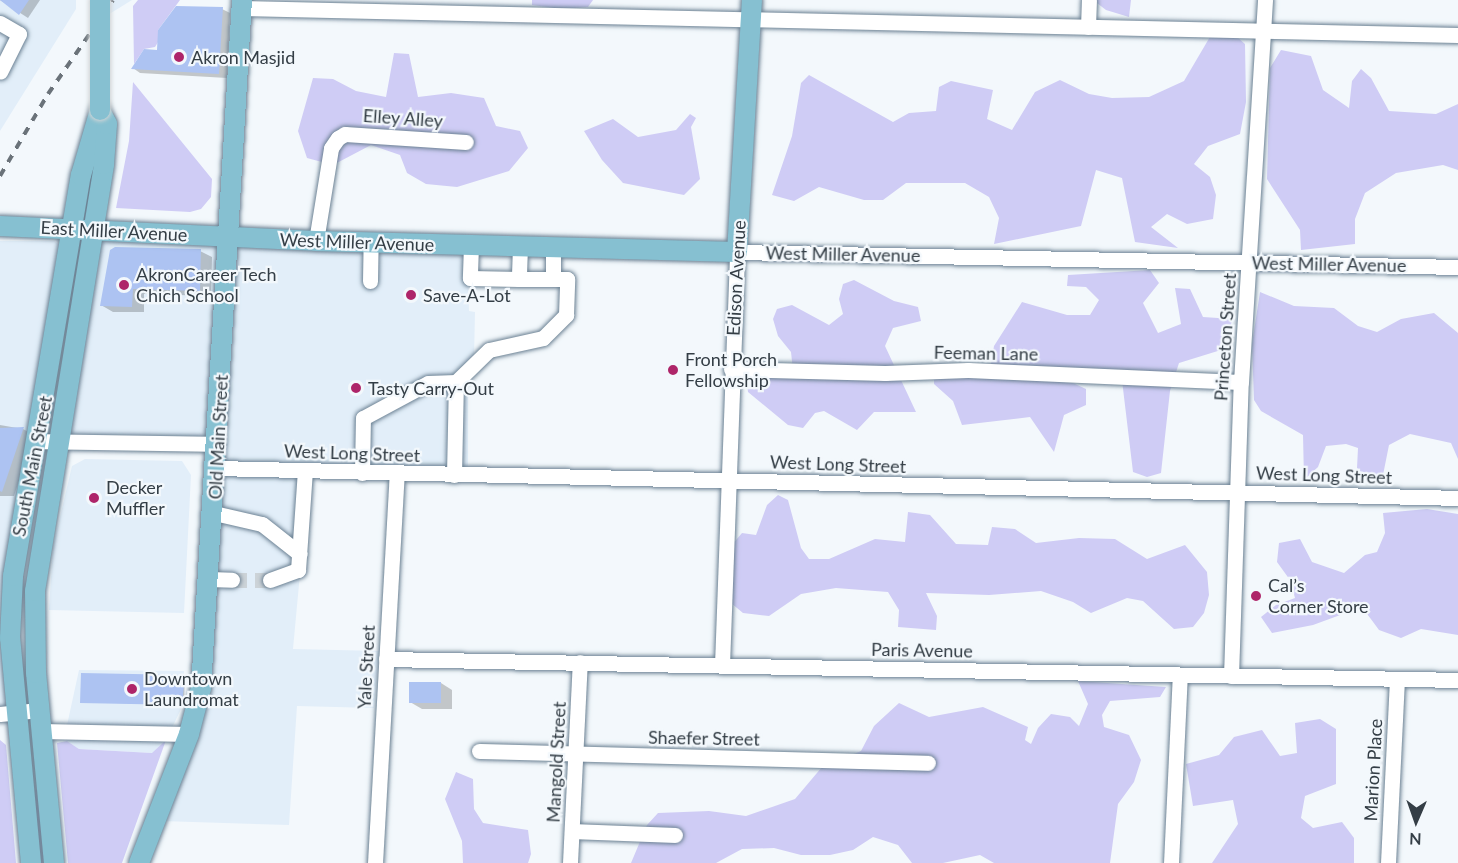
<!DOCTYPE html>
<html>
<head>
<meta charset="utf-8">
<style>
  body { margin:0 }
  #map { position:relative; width:1458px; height:863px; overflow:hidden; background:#f3f8fc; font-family:Lato,sans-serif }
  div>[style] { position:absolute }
  .built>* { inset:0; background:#e2eef9 }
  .green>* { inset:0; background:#cfccf5 }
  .shadow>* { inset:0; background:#0003 }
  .building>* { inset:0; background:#adc3f2 }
  .minor-tunnel>* { height:15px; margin-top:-7.5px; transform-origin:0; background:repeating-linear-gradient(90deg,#cdd3d8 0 15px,transparent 0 23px) }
  .roads { filter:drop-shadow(0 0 2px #6b8193) drop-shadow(0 0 2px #6b8193) }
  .minor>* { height:15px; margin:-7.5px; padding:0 7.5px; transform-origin:7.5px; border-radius:7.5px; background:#fff }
  .major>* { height:20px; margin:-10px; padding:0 10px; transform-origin:10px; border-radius:10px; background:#86c0d1 }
  .rail>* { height:4px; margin-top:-2px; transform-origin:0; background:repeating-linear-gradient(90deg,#6a7279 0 8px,transparent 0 16px) }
  .bridges { filter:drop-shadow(0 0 2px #d2d5d6) drop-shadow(0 0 2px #d2d5d6) }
  .major-bridge>* { height:20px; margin:-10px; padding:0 10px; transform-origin:10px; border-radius:10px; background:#86c0d1 }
  .dots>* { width:16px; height:16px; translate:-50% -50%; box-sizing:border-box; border:3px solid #f3f8fc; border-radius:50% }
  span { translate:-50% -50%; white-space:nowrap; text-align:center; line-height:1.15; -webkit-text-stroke:4.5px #f3f8fc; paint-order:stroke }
  .poi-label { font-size:18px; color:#343e46 }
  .left { translate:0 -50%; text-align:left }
  .street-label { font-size:18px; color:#343e46 }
  .north { position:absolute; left:1386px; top:791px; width:60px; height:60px; -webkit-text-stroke:4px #f3f8fc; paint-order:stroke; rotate:182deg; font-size:16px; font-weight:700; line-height:24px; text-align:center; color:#343e46 }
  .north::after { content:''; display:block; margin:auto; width:21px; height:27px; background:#343e46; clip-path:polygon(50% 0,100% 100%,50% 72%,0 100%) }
</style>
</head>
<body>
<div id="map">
  <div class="built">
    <i style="clip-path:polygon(0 0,76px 0,76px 9px,0 131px)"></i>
    <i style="clip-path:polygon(98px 0,132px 0,98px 21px)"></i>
    <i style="clip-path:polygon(95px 232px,224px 242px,215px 441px,64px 438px)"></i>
    <i style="clip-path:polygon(228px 238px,467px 245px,469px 311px,475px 312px,474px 358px,468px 361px,468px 476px,216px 468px)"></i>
    <i style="clip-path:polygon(0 241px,54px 241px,63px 247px,22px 492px,14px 709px,0 711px)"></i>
    <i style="clip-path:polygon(85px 459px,182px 461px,191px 475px,184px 613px,49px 610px,53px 547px,72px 466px)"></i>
    <i style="clip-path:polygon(220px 472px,309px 477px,293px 649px,379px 651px,374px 708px,297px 706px,289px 825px,161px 821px,203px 705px)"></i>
    <i style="clip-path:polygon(79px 670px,184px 671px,183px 705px,166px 740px,153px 753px,79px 749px,64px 739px)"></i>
  </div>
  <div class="green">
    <i style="clip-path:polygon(138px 0,180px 0,158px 30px,162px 36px,155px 47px,144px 49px,134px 64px,133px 6px)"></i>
    <i style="clip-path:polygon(532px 0,593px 0,588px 7px,561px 9px,532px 5px)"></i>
    <i style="clip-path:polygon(1093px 0,1131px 0,1129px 17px,1106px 10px)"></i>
    <i style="clip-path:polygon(1214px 30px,1237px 37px,1245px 44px,1246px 102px,1240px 134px,1208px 146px,1194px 164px,1210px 177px,1216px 195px,1213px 219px,1187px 224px,1167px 214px,1151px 227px,1178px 248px,1135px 242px,1122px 178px,1096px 170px,1081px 226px,994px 244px,999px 218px,989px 197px,965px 183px,906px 183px,883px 200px,864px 200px,819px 187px,794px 201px,772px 195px,792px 136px,801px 83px,809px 75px,893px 122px,909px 113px,936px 111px,939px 87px,951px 81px,993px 90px,987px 119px,1012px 130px,1035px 92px,1060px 80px,1089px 94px,1112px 98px,1149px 97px,1184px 81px)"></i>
    <i style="clip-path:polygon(1281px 50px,1311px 56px,1323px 90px,1349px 108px,1352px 81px,1361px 69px,1371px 78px,1389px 111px,1436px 114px,1458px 104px,1458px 170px,1443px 165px,1396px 173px,1365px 193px,1355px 219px,1355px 244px,1301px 250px,1300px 230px,1267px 179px,1270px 68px)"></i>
    <i style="clip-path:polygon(394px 53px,409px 54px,418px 97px,451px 93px,484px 98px,496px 126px,520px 131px,528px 148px,509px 171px,457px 187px,426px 184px,407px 173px,400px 155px,371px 145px,333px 165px,307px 158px,298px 131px,313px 78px,333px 79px,356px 91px,386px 97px)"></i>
    <i style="clip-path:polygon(133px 82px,212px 179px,211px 197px,201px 209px,190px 212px,116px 208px,129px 141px)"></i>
    <i style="clip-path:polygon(690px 114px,696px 118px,691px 127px,700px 179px,684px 195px,623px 183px,602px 160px,584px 131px,613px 119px,638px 137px,676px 130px)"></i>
    <i style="clip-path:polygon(1150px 270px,1159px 283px,1143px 303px,1158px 333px,1181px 324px,1175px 288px,1190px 289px,1203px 317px,1233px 319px,1221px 350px,1179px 363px,1170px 391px,1161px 473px,1147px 477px,1133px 472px,1121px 372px,1050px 367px,1045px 380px,1073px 383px,1086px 389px,1086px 405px,1064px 415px,1054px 452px,1030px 417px,962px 425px,953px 401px,934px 384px,934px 378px,991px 364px,994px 346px,1022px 302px,1067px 315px,1090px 315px,1099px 300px,1086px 287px,1067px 286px,1068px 275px)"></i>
    <i style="clip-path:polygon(854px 280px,894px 301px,918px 307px,921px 321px,893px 328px,885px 346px,916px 412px,874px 412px,857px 430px,824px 411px,815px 413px,803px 428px,788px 425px,748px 392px,746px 377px,793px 371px,791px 352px,778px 336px,773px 319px,777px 309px,792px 305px,829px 325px,843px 314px,839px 299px,843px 284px)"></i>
    <i style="clip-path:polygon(1260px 292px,1294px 306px,1334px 308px,1358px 326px,1377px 332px,1401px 319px,1434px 313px,1458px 333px,1458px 459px,1451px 443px,1410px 434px,1389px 445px,1383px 475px,1370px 481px,1357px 468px,1358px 448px,1346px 444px,1326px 446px,1318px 467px,1304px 480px,1303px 435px,1261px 411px,1254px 400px,1252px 344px)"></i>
    <i style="clip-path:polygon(778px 495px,788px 500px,801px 548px,809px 559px,829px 559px,875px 539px,905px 542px,908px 512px,930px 515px,956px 544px,988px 545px,992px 527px,1015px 529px,1036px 543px,1079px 538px,1115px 539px,1147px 559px,1185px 545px,1207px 572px,1209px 595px,1204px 613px,1193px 627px,1174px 629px,1143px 601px,1127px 598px,1091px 613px,1073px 602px,1041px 591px,989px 595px,926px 593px,937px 616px,936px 630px,898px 627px,899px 610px,888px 592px,836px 588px,801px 594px,769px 616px,743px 613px,731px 603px,731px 546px,742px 533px,756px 535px,767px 505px)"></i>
    <i style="clip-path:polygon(1427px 509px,1458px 514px,1458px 635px,1421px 629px,1401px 638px,1379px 630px,1362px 607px,1313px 625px,1272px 633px,1261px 617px,1276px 605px,1295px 598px,1290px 580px,1277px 562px,1279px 543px,1300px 539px,1312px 562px,1344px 573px,1365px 555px,1377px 552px,1385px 533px,1383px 513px)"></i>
    <i style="clip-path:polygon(1078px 681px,1166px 687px,1160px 697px,1110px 701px,1102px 715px,1104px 727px,1129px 735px,1141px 760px,1134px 782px,1118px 804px,1110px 863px,994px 863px,980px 855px,943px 863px,912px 863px,898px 845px,873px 837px,853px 850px,830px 855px,801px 855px,774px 848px,742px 849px,716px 863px,631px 863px,647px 825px,658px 813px,709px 811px,746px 816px,795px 799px,822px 767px,861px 751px,874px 726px,899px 703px,929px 717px,983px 707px,1028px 727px,1025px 740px,1031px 744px,1038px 728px,1051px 714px,1070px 717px,1079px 726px,1088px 704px)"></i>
    <i style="clip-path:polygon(1320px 719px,1336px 729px,1336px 784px,1305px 796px,1301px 818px,1313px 828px,1342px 822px,1354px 838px,1354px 863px,1212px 863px,1238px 824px,1233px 800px,1193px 806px,1186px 764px,1219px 755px,1234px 737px,1262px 730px,1280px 756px,1297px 753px,1295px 723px)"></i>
    <i style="clip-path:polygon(0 740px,6px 745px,16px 863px,0 863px)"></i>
    <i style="clip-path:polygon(166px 740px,122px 863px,68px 863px,57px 743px,67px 741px,79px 749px,152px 753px)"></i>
    <i style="clip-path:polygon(456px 772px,473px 779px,474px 809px,483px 823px,528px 830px,531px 854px,528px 863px,463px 863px,462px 841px,445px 799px)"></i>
    <i style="clip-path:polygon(33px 790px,38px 790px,46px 863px,39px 863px)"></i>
  </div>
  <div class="shadow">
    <i style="clip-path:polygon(0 0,40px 0,28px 18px)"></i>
    <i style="clip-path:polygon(222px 9px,230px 13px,227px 78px,140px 73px,133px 68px)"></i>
    <i style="clip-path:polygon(200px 251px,212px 257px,211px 296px,144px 294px,144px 312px,113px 312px,101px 305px)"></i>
    <i style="clip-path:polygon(0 425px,23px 429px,34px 435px,14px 496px,0 496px)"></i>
    <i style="clip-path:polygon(185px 676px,184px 705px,82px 702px)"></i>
    <i style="clip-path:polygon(441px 683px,452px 690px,452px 709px,422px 709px,410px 702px)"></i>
  </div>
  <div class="building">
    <i style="clip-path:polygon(0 0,29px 0,19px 15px)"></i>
    <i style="clip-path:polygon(176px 6px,223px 7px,219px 74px,131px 69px,144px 49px,157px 50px,158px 30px)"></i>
    <i style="clip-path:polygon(115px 247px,201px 249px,200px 291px,133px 289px,132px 307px,100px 306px,110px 250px)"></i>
    <i style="clip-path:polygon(24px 427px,2px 492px,0 491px,0 428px)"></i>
    <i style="clip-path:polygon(81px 673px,185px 675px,182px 705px,80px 703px)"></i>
    <i style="clip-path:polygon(409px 682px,441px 682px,441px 703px,409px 703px)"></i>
  </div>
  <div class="minor-tunnel">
    <i style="left:232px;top:580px;width:38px"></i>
  </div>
  <div class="roads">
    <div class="minor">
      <i style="left:241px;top:8px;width:1217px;rotate:1.27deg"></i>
      <i style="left:0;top:23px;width:22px;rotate:30deg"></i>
      <i style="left:19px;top:34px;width:42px;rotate:116.6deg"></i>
      <i style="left:1088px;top:27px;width:27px;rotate:-88deg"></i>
      <i style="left:316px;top:241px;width:94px;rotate:-80.8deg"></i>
      <i style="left:331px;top:148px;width:12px;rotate:-55deg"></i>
      <i style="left:338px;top:138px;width:8px;rotate:-30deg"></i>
      <i style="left:345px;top:134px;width:121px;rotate:3.8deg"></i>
      <i style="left:471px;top:245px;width:33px;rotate:92deg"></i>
      <i style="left:470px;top:278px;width:49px;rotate:1.2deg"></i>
      <i style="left:520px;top:246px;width:33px;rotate:92deg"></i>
      <i style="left:519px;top:279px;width:34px"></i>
      <i style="left:370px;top:281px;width:39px;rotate:-89deg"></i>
      <i style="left:731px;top:369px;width:154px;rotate:1.5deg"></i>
      <i style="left:885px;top:373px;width:83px;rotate:-2.1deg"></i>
      <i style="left:968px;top:370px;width:273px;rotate:2.5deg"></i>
      <i style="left:36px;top:441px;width:182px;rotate:0.9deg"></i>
      <i style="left:216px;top:468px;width:1242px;rotate:1.38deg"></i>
      <i style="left:362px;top:473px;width:55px;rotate:-89deg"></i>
      <i style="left:363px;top:418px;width:74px;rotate:-28.3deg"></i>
      <i style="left:428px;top:383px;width:28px;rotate:-2deg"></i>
      <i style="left:454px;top:475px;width:93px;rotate:-88.8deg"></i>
      <i style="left:456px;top:382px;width:46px;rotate:-44.1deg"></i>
      <i style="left:489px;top:350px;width:55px;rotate:-12.5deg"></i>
      <i style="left:543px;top:338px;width:33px;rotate:-45deg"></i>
      <i style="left:566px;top:315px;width:36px;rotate:-88deg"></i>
      <i style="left:567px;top:279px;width:14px;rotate:180deg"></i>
      <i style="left:553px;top:279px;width:32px;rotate:-90deg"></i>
      <i style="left:214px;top:513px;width:49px;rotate:12.9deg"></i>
      <i style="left:262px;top:524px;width:48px;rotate:38.3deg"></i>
      <i style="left:209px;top:579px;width:23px;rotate:2deg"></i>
      <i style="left:270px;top:580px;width:30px;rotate:-20deg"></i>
      <i style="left:298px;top:570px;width:99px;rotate:-86deg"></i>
      <i style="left:386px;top:659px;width:1072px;rotate:1.12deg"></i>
      <i style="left:722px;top:665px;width:413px;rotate:-87.9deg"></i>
      <i style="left:737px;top:252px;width:721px;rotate:1.19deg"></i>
      <i style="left:1231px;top:676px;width:294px;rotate:-88.1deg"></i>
      <i style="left:1241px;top:382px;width:383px;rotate:-86.4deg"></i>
      <i style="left:0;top:714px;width:39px;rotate:-6deg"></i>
      <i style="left:41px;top:731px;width:148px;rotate:1.2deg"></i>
      <i style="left:479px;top:751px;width:449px;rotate:1.5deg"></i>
      <i style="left:572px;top:831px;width:103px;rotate:2.2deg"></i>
      <i style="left:375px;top:863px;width:390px;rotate:-86.8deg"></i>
      <i style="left:570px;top:863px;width:201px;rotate:-87.2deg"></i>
      <i style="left:1171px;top:863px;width:188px;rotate:-87.3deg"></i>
      <i style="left:1388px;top:863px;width:184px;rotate:-87.2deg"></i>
    </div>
    <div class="major">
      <i style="left:0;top:226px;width:316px;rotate:2.7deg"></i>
      <i style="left:316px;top:241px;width:421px;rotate:1.5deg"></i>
      <i style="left:737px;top:252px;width:252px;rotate:-86.6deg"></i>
      <i style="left:31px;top:863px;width:226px;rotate:-95.3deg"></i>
      <i style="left:10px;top:638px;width:62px;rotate:-87.2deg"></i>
      <i style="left:13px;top:576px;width:407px;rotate:-80.4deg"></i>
      <i style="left:81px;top:175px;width:68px;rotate:-73.7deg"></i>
      <i style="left:54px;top:863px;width:191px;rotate:-95.4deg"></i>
      <i style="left:36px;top:673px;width:82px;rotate:-90.7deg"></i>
      <i style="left:35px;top:591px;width:433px;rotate:-80.8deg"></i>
      <i style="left:104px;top:164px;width:40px;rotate:-85.7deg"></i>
      <i style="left:107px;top:124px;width:13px;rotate:-117deg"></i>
      <i style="left:139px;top:863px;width:138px;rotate:-68.8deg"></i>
      <i style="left:189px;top:734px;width:48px;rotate:-75.4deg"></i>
      <i style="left:201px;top:688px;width:689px;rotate:-86.59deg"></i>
    </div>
  </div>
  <div class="rail">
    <i style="left:0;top:176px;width:95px;rotate:-59.7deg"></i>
    <i style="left:48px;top:94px;width:114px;rotate:-55.3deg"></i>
  </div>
  <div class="bridges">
    <div class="major-bridge">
      <i style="left:100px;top:0;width:110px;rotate:90deg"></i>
    </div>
  </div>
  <div class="dots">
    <i style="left:179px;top:57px;background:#ae2569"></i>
    <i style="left:124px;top:285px;background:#ae2569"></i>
    <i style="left:411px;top:295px;background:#ae2569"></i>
    <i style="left:673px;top:370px;background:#ae2569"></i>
    <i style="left:356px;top:388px;background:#ae2569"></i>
    <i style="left:94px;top:498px;background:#ae2569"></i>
    <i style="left:1256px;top:596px;background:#ae2569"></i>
    <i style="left:132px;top:689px;background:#ae2569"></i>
  </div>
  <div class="poi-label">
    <span class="left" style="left:191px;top:57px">Akron Masjid</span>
    <span class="left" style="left:136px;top:285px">AkronCareer Tech<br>Chich School</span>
    <span class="left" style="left:423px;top:295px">Save-A-Lot</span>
    <span class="left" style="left:685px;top:370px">Front Porch<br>Fellowship</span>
    <span class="left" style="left:368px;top:388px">Tasty Carry-Out</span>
    <span class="left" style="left:106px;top:498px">Decker<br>Muffler</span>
    <span class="left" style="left:1268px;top:596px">Cal’s<br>Corner Store</span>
    <span class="left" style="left:144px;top:689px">Downtown<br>Laundromat</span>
  </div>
  <div class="street-label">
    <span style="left:403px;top:118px;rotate:4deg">Elley Alley</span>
    <span style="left:114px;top:231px;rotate:3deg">East Miller Avenue</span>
    <span style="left:357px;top:242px;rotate:2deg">West Miller Avenue</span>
    <span style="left:843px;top:254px;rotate:1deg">West Miller Avenue</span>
    <span style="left:1329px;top:264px;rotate:1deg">West Miller Avenue</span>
    <span style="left:736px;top:278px;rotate:-87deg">Edison Avenue</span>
    <span style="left:1225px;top:337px;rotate:-86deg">Princeton Street</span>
    <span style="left:986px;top:353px;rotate:1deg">Feeman Lane</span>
    <span style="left:218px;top:437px;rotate:-87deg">Old Main Street</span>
    <span style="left:352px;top:453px;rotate:2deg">West Long Street</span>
    <span style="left:838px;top:464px;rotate:2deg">West Long Street</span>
    <span style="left:32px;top:466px;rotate:-79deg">South Main Street</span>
    <span style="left:1324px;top:475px;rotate:2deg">West Long Street</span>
    <span style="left:922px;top:650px;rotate:1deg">Paris Avenue</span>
    <span style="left:366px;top:667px;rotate:-87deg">Yale Street</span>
    <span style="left:704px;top:738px;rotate:1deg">Shaefer Street</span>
    <span style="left:556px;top:762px;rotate:-87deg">Mangold Street</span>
    <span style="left:1373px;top:770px;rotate:-87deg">Marion Place</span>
  </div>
  <div class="north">N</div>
</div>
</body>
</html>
